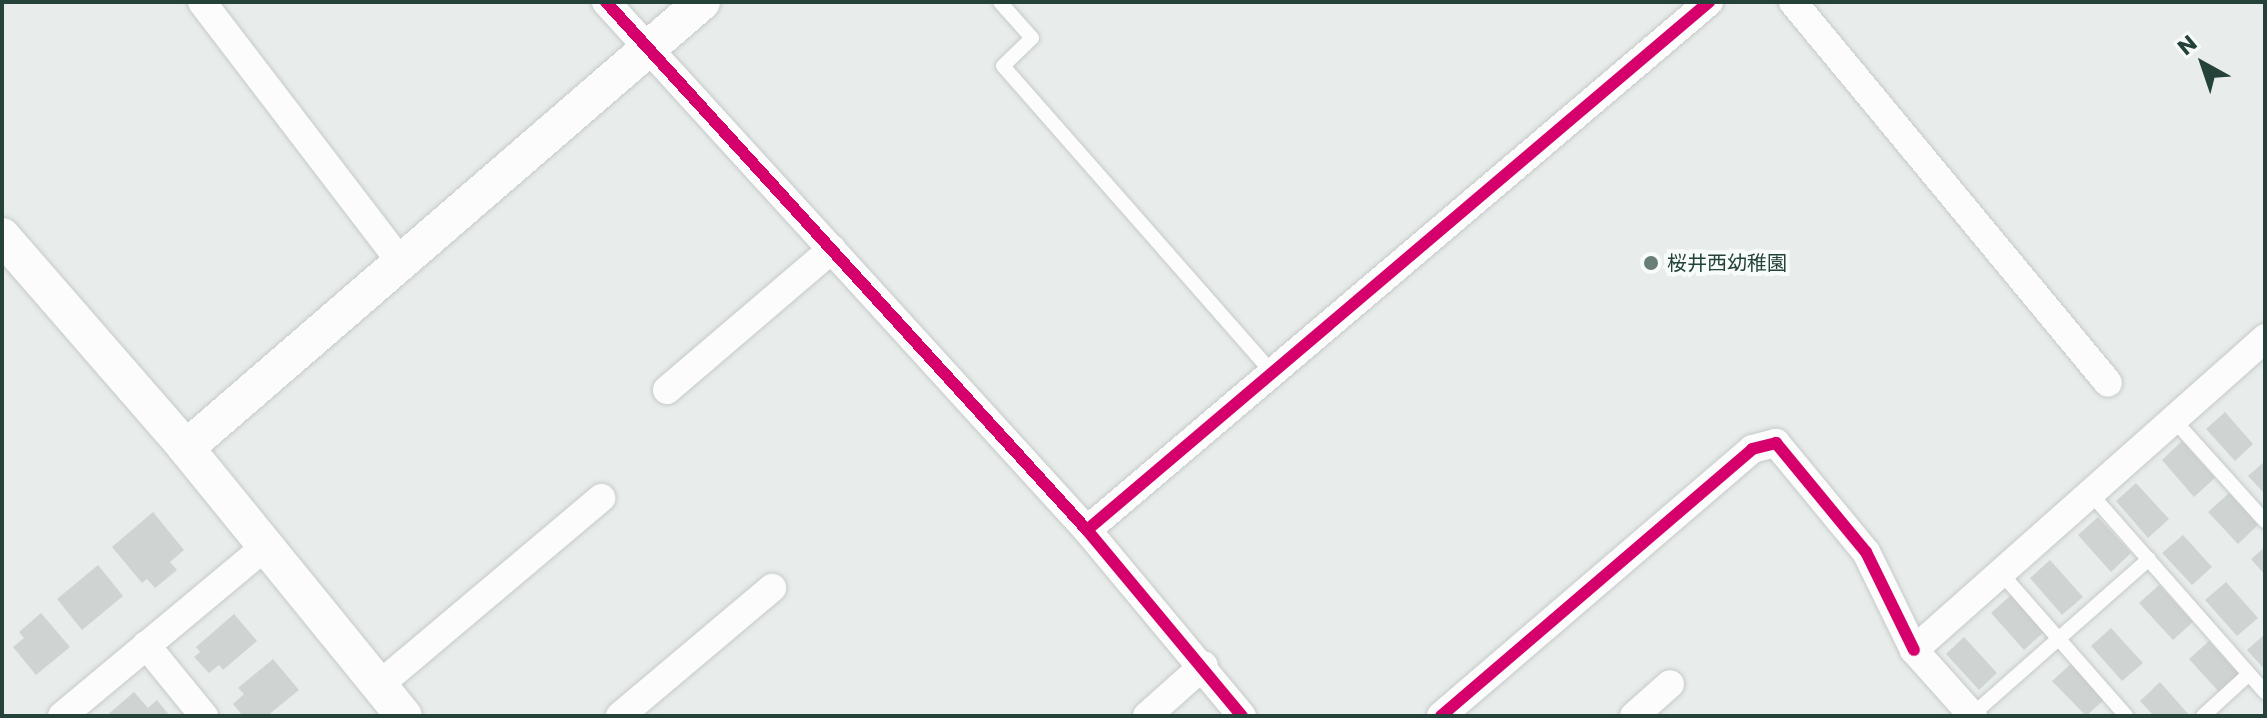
<!DOCTYPE html>
<html>
<head>
<meta charset="utf-8">
<style>
  body { margin:0 }
  #map { position:relative; width:2267px; height:718px; overflow:hidden; background:#e8edeb; font-family:Poppins,"Noto Sans JP",sans-serif }
  div>[style] { position:absolute }
  .building>* { inset:0; background:#cfd4d2 }
  .roads { filter:drop-shadow(0 0 2px #c5cac8) drop-shadow(0 0 2px #c5cac8) }
  .service>* { height:14px; margin:-7px; padding:0 7px; transform-origin:7px; border-radius:7px; background:#fcfcfc }
  .minor>* { height:28px; margin:-14px; padding:0 14px; transform-origin:14px; border-radius:14px; background:#fcfcfc }
  .tertiary>* { height:36px; margin:-18px; padding:0 18px; transform-origin:18px; border-radius:18px; background:#fcfcfc }
  .cycleway>* { height:12px; margin:-6px; padding:0 6px; transform-origin:6px; border-radius:6px; background:#d6006c }
  .dots>* { width:22px; height:22px; translate:-50% -50%; box-sizing:border-box; border:4px solid #f7fbf9; border-radius:50% }
  span { translate:-50% -50%; white-space:nowrap; text-align:center; line-height:1.15; -webkit-text-stroke:8px #f7fbf9; paint-order:stroke }
  .poi-label { font-size:20px; color:#24423a }
  .left { translate:0 -50%; text-align:left }
  .frame { position:absolute; inset:0; border:4px solid #24423a; pointer-events:none }
  .north { position:absolute; left:2163px; top:24px; width:80px; height:80px; -webkit-text-stroke:6px #f7fbf9; paint-order:stroke; rotate:320deg; font-size:22px; font-weight:700; line-height:32px; text-align:center; color:#24423a }
  .north::after { content:''; display:block; margin:auto; width:28px; height:36px; background:#24423a; clip-path:polygon(50% 0,100% 100%,50% 72%,0 100%) }
</style>
</head>
<body>
<div id="map">
  <div class="building">
    <i style="clip-path:polygon(2225px 412px,2253px 444px,2235px 461px,2206px 429px)"></i>
    <i style="clip-path:polygon(2182px 441px,2215px 478px,2194px 497px,2162px 460px)"></i>
    <i style="clip-path:polygon(2265px 461px,2265px 494px,2248px 476px)"></i>
    <i style="clip-path:polygon(2136px 483px,2169px 519px,2148px 538px,2116px 501px)"></i>
    <i style="clip-path:polygon(2229px 493px,2258px 525px,2238px 544px,2208px 512px)"></i>
    <i style="clip-path:polygon(153px 512px,184px 550px,170px 562px,177px 570px,155px 588px,147px 579px,142px 583px,112px 547px)"></i>
    <i style="clip-path:polygon(2098px 517px,2131px 553px,2111px 572px,2078px 535px)"></i>
    <i style="clip-path:polygon(2183px 535px,2212px 567px,2192px 585px,2162px 553px)"></i>
    <i style="clip-path:polygon(2265px 547px,2265px 575px,2251px 559px)"></i>
    <i style="clip-path:polygon(2050px 560px,2083px 597px,2062px 615px,2030px 578px)"></i>
    <i style="clip-path:polygon(98px 565px,123px 596px,82px 630px,57px 599px)"></i>
    <i style="clip-path:polygon(2226px 582px,2258px 618px,2237px 636px,2205px 600px)"></i>
    <i style="clip-path:polygon(2159px 585px,2193px 622px,2173px 640px,2139px 603px)"></i>
    <i style="clip-path:polygon(2011px 595px,2044px 632px,2024px 650px,1991px 613px)"></i>
    <i style="clip-path:polygon(41px 613px,70px 647px,36px 675px,13px 647px,24px 638px,19px 632px)"></i>
    <i style="clip-path:polygon(234px 614px,257px 641px,223px 670px,219px 665px,209px 673px,194px 657px,200px 652px,196px 647px)"></i>
    <i style="clip-path:polygon(2111px 628px,2143px 663px,2122px 681px,2091px 646px)"></i>
    <i style="clip-path:polygon(2265px 634px,2265px 670px,2247px 650px)"></i>
    <i style="clip-path:polygon(1964px 637px,1997px 673px,1979px 690px,1946px 654px)"></i>
    <i style="clip-path:polygon(2209px 641px,2239px 674px,2219px 692px,2189px 659px)"></i>
    <i style="clip-path:polygon(273px 659px,299px 690px,267px 716px,243px 716px,233px 704px,244px 694px,238px 688px)"></i>
    <i style="clip-path:polygon(2072px 663px,2105px 699px,2086px 716px,2052px 681px)"></i>
    <i style="clip-path:polygon(2160px 682px,2190px 716px,2154px 716px,2140px 701px)"></i>
    <i style="clip-path:polygon(134px 692px,148px 708px,157px 700px,170px 716px,106px 716px)"></i>
  </div>
  <div class="roads">
    <div class="service">
      <i style="left:1000px;top:2px;width:48px;rotate:48.4deg"></i>
      <i style="left:1032px;top:38px;width:40px;rotate:136deg"></i>
      <i style="left:1003px;top:66px;width:405px;rotate:48.7deg"></i>
      <i style="left:2174px;top:420px;width:136px;rotate:48deg"></i>
      <i style="left:2091px;top:494px;width:264px;rotate:48.7deg"></i>
      <i style="left:2001px;top:573px;width:190px;rotate:48.8deg"></i>
      <i style="left:1972px;top:715px;width:236px;rotate:-41.4deg"></i>
      <i style="left:2203px;top:716px;width:62px;rotate:-42.4deg"></i>
    </div>
    <div class="minor">
      <i style="left:202px;top:2px;width:330px;rotate:52.6deg"></i>
      <i style="left:606px;top:2px;width:714px;rotate:47.67deg"></i>
      <i style="left:1087px;top:530px;width:242px;rotate:50.2deg"></i>
      <i style="left:1793px;top:2px;width:494px;rotate:50.4deg"></i>
      <i style="left:667px;top:390px;width:217px;rotate:-40.5deg"></i>
      <i style="left:1087px;top:530px;width:816px;rotate:-40.33deg"></i>
      <i style="left:146px;top:645px;width:92px;rotate:50.8deg"></i>
      <i style="left:378px;top:686px;width:292px;rotate:-40.1deg"></i>
      <i style="left:62px;top:716px;width:264px;rotate:-39.8deg"></i>
      <i style="left:620px;top:716px;width:199px;rotate:-40.1deg"></i>
      <i style="left:1147px;top:716px;width:76px;rotate:-41.8deg"></i>
      <i style="left:1441px;top:716px;width:410px;rotate:-40.6deg"></i>
      <i style="left:1752px;top:449px;width:25px;rotate:-14deg"></i>
      <i style="left:1776px;top:443px;width:141px;rotate:50.5deg"></i>
      <i style="left:1866px;top:552px;width:109px;rotate:63.9deg"></i>
      <i style="left:1634px;top:716px;width:48px;rotate:-41.6deg"></i>
      <i style="left:1973px;top:716px;width:89px;rotate:-131.8deg"></i>
      <i style="left:1914px;top:650px;width:470px;rotate:-41.6deg"></i>
    </div>
    <div class="tertiary">
      <i style="left:2px;top:236px;width:281px;rotate:49deg"></i>
      <i style="left:186px;top:448px;width:345px;rotate:50.9deg"></i>
      <i style="left:186px;top:448px;width:682px;rotate:-40.84deg"></i>
    </div>
  </div>
  <div class="cycleway">
    <i style="left:606px;top:2px;width:714px;rotate:47.67deg"></i>
    <i style="left:1087px;top:530px;width:242px;rotate:50.2deg"></i>
    <i style="left:1087px;top:530px;width:816px;rotate:-40.33deg"></i>
    <i style="left:1441px;top:716px;width:410px;rotate:-40.6deg"></i>
    <i style="left:1752px;top:449px;width:25px;rotate:-14deg"></i>
    <i style="left:1776px;top:443px;width:141px;rotate:50.5deg"></i>
    <i style="left:1866px;top:552px;width:109px;rotate:63.9deg"></i>
  </div>
  <div class="dots">
    <i style="left:1651px;top:263px;background:#697e78"></i>
  </div>
  <div class="poi-label">
    <span class="left" style="left:1667px;top:263px">桜井西幼稚園</span>
  </div>
  <div class="frame"></div>
  <div class="north">N</div>
</div>
</body>
</html>
